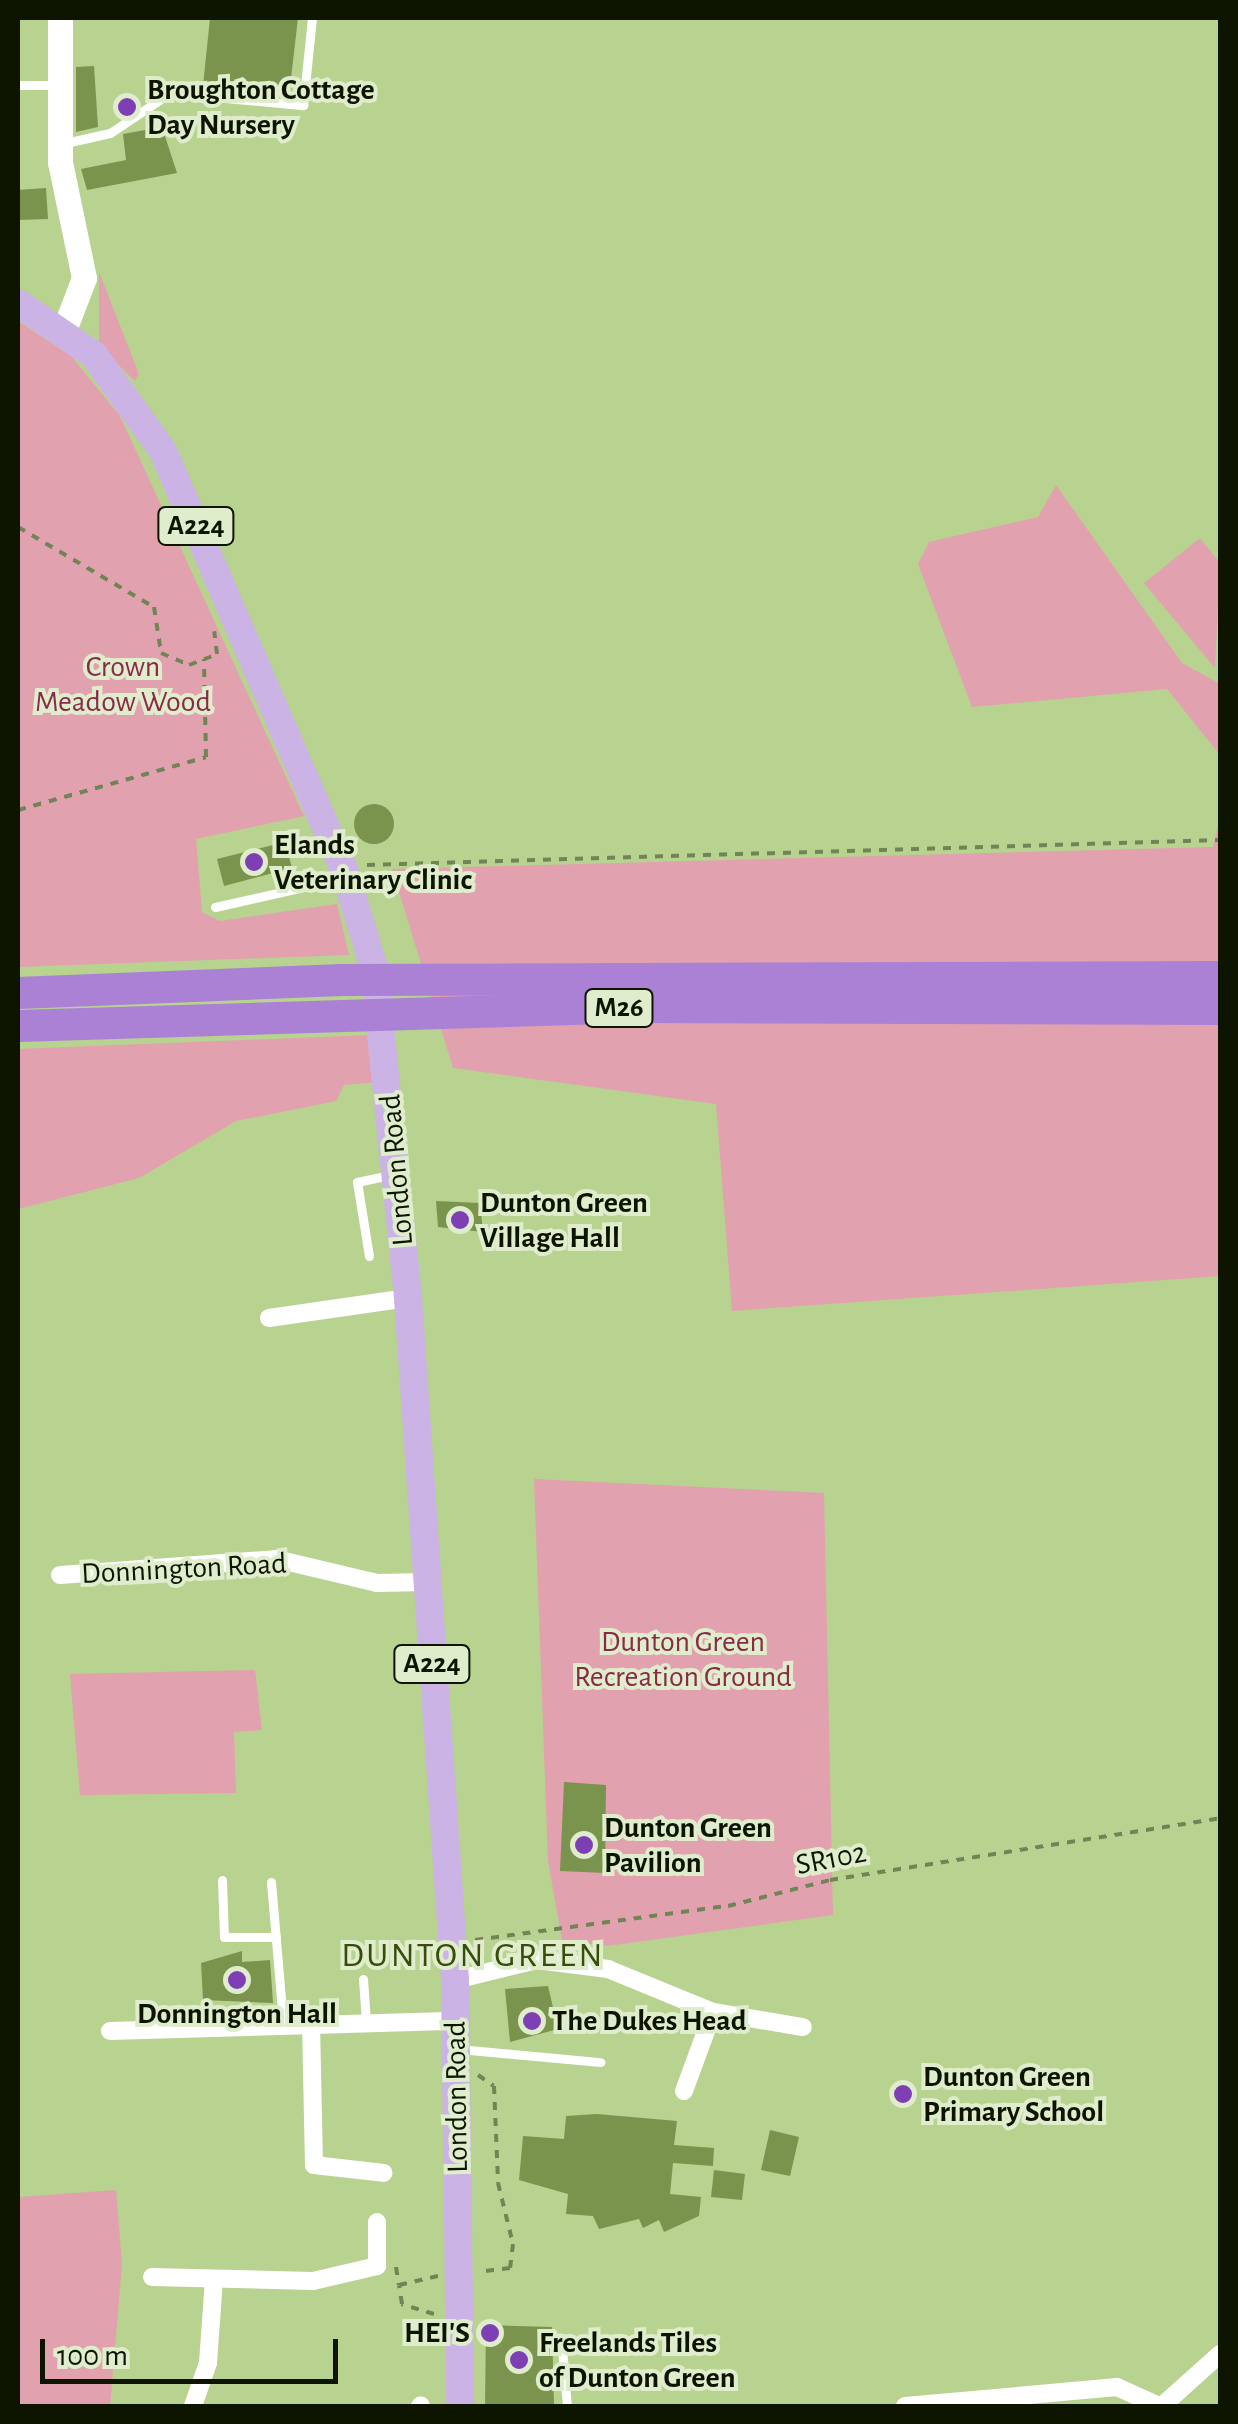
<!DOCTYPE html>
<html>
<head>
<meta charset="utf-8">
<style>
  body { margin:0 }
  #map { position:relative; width:1238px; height:2424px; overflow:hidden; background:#b8d290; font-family:"Alegreya Sans",sans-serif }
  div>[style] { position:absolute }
  .green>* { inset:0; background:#e2a1ae }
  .building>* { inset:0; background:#7a944d }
  .round { border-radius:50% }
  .path>* { height:4px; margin-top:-2px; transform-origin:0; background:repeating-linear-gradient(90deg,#718455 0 8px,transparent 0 16px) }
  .lane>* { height:9px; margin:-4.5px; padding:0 4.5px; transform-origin:4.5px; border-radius:4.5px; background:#fff }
  .street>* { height:18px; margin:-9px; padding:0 9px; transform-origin:9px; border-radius:9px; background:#fff }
  .secondary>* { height:25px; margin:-12.5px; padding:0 12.5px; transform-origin:12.5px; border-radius:12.5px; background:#fff }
  .primary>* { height:28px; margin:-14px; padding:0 14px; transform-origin:14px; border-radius:14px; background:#ccb3e5 }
  .highway>* { height:32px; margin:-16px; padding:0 16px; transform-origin:16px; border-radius:16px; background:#aa81d4 }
  .dots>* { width:28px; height:28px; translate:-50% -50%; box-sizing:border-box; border:5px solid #dfedcc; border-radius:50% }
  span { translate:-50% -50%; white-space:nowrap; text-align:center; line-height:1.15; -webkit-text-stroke:8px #dfedcc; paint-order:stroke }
  .shield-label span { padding:2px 8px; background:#dfedcc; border:2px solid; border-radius:8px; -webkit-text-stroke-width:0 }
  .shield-label { font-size:28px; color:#0d1500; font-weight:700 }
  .poi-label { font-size:30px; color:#0d1500; font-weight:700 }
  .left { translate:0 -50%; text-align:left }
  .right { translate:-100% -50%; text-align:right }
  .park-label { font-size:30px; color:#8a2a47 }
  .street-label { font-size:30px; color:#0d1500 }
  .quarter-label { font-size:35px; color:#394d0a; letter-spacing:2.5px }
  .frame { position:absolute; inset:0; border:20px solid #0d1500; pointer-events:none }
  .scale { position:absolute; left:40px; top:2339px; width:298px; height:45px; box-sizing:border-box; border:5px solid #0d1500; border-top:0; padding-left:12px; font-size:30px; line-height:35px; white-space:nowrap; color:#0d1500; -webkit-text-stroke:8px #dfedcc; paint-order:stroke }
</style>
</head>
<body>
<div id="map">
  <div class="green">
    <i style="clip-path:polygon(99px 272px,139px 374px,135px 381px,99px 346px)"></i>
    <i style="clip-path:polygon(18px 321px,71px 356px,120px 416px,304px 816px,196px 839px,202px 912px,220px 921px,337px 904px,349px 955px,18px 967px)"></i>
    <i style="clip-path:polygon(1056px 485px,1182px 663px,1220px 684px,1220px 755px,1167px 689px,972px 707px,918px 564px,929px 542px,1038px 517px)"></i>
    <i style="clip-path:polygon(1200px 538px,1220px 563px,1215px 668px,1144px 583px)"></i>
    <i style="clip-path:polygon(1220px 817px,1220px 1276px,732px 1311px,716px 1104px,453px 1068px,392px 869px,1213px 847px)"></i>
    <i style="clip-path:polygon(371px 1035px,379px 1082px,344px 1085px,336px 1101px,236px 1121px,139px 1178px,18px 1209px,18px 1049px)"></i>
    <i style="clip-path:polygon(534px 1479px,824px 1493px,833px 1915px,607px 1946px,562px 1940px,548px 1861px)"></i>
    <i style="clip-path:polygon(255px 1670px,262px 1730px,234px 1732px,236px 1793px,80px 1795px,70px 1674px)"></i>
    <i style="clip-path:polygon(116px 2190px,122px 2264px,110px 2406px,18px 2406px,18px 2197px)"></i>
  </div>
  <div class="building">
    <i style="clip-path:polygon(210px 18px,298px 18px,289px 96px,203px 86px)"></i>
    <i style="clip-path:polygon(94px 66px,98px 127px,76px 132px,76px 67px)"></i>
    <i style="clip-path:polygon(162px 127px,177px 173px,87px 190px,81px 169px,126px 160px,123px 134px)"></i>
    <i style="clip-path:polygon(46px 188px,48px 219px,18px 220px,18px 190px)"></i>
    <i class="round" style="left:354px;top:804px;width:40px;height:40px"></i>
    <i style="clip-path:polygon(285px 842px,292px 868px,224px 886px,217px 859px)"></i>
    <i style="clip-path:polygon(436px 1201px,480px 1203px,483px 1232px,438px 1227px)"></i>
    <i style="clip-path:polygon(564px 1782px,606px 1785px,605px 1873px,560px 1871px)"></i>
    <i style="clip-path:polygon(242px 1951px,242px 1962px,270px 1960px,273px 2003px,203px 2000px,201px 1963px)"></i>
    <i style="clip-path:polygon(548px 1986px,558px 2029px,510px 2042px,505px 1989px)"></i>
    <i style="clip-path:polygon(597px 2114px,677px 2121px,674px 2145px,714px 2148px,713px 2166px,673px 2163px,670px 2194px,701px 2197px,699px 2216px,664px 2232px,659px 2220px,643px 2228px,639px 2219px,599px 2229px,593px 2216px,566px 2214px,568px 2194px,519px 2180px,523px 2136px,564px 2139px,566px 2116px)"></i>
    <i style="clip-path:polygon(770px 2130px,799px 2137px,790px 2176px,761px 2170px)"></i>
    <i style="clip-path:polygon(714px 2170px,745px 2174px,742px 2200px,711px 2197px)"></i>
    <i style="clip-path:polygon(486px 2325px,552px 2327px,554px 2406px,485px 2406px)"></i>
  </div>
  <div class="path">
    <i style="left:18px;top:527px;width:158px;rotate:30.5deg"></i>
    <i style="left:154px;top:607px;width:47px;rotate:81.3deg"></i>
    <i style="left:161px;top:653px;width:30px;rotate:23deg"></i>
    <i style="left:189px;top:665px;width:30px;rotate:-21deg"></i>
    <i style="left:217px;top:654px;width:23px;rotate:-97deg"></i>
    <i style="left:18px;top:810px;width:195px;rotate:-15.7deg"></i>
    <i style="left:206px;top:757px;width:98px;rotate:-91.2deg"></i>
    <i style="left:367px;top:865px;width:853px;rotate:-1.68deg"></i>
    <i style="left:475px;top:1940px;width:255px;rotate:-7.7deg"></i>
    <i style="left:728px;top:1906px;width:105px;rotate:-14.3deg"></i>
    <i style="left:830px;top:1880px;width:395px;rotate:-9deg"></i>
    <i style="left:478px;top:2075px;width:19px;rotate:35deg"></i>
    <i style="left:494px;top:2086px;width:97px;rotate:87.6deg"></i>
    <i style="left:498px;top:2183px;width:63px;rotate:76.2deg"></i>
    <i style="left:513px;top:2244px;width:24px;rotate:97deg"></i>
    <i style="left:510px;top:2268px;width:25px;rotate:173deg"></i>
    <i style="left:396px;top:2267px;width:18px;rotate:81deg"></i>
    <i style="left:434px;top:2314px;width:34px;rotate:-163deg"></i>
    <i style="left:402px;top:2304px;width:19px;rotate:-99deg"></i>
    <i style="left:399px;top:2285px;width:40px;rotate:-13deg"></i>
  </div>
  <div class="lane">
    <i style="left:18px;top:85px;width:37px"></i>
    <i style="left:61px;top:144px;width:50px;rotate:-12.7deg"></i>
    <i style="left:110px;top:133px;width:72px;rotate:-33.7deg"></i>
    <i style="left:170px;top:93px;width:134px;rotate:5.2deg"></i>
    <i style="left:303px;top:105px;width:87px;rotate:-84.1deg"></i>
    <i style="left:215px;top:907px;width:132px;rotate:-12.7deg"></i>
    <i style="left:369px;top:1256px;width:75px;rotate:-99.2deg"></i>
    <i style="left:357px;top:1182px;width:34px;rotate:-12deg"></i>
    <i style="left:222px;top:1880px;width:57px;rotate:88deg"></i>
    <i style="left:224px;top:1937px;width:52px"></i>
    <i style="left:271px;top:1882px;width:142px;rotate:85.1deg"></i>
    <i style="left:363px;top:1979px;width:43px;rotate:86deg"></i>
    <i style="left:459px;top:2049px;width:142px;rotate:5.3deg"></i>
    <i style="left:562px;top:2349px;width:57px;rotate:85deg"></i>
  </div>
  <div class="street">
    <i style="left:269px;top:1318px;width:140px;rotate:-8.2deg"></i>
    <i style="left:60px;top:1575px;width:217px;rotate:-4.2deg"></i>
    <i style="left:276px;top:1559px;width:104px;rotate:13.4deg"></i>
    <i style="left:377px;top:1583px;width:50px;rotate:-1.1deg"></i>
    <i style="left:455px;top:1980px;width:84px;rotate:-13.7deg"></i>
    <i style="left:537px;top:1960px;width:72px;rotate:7.2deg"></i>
    <i style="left:608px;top:1969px;width:113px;rotate:22.3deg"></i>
    <i style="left:713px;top:2012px;width:91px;rotate:9.5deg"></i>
    <i style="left:311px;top:2023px;width:142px;rotate:88.8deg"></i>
    <i style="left:314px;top:2165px;width:70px;rotate:6.5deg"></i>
    <i style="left:110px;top:2031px;width:346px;rotate:-1.7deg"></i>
    <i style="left:684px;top:2091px;width:84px;rotate:-69.8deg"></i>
    <i style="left:152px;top:2277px;width:161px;rotate:1.4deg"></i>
    <i style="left:313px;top:2281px;width:66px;rotate:-13.2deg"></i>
    <i style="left:377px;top:2266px;width:44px;rotate:-90deg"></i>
    <i style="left:193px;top:2406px;width:46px;rotate:-70.8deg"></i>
    <i style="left:208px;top:2363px;width:83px;rotate:-85.9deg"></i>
    <i style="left:420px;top:2406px;width:1px;rotate:-45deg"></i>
    <i style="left:905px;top:2406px;width:213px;rotate:-5.1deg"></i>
    <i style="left:1117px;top:2387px;width:46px;rotate:24.3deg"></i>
    <i style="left:1162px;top:2406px;width:78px;rotate:-41.9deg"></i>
  </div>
  <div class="secondary">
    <i style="left:60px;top:18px;width:144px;rotate:90deg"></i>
    <i style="left:60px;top:162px;width:118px;rotate:78.3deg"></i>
    <i style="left:84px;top:278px;width:56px;rotate:111deg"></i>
  </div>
  <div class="primary">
    <i style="left:18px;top:303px;width:92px;rotate:34.4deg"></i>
    <i style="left:94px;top:355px;width:118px;rotate:54.3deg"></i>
    <i style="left:163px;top:451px;width:452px;rotate:66.6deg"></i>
    <i style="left:343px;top:866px;width:107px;rotate:73.1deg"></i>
    <i style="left:374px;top:968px;width:332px;rotate:84.1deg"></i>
    <i style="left:408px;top:1298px;width:684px;rotate:86.06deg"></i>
    <i style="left:455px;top:1980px;width:426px;rotate:89.3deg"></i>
  </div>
  <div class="highway">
    <i style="left:18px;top:993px;width:324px;rotate:-2.3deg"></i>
    <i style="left:342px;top:980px;width:878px;rotate:-0.2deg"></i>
    <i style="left:18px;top:1026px;width:619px;rotate:-1.76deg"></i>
    <i style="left:637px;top:1007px;width:583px;rotate:0.2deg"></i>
  </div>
  <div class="dots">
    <i style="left:127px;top:107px;background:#7e3fb4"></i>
    <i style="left:254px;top:862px;background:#7e3fb4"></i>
    <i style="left:460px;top:1220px;background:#7e3fb4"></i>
    <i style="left:584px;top:1845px;background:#7e3fb4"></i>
    <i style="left:237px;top:1980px;background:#7e3fb4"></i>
    <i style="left:532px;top:2021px;background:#7e3fb4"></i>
    <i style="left:903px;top:2094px;background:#7e3fb4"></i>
    <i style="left:490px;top:2333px;background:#7e3fb4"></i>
    <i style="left:519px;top:2360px;background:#7e3fb4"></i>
  </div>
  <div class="shield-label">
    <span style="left:196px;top:526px">A224</span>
    <span style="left:619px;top:1008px">M26</span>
    <span style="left:432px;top:1664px">A224</span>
  </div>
  <div class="poi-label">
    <span class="left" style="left:147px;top:107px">Broughton Cottage<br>Day Nursery</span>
    <span class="left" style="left:274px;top:862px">Elands<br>Veterinary Clinic</span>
    <span class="left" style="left:480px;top:1220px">Dunton Green<br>Village Hall</span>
    <span class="left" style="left:604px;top:1845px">Dunton Green<br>Pavilion</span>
    <span style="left:237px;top:2014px">Donnington Hall</span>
    <span class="left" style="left:552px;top:2021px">The Dukes Head</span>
    <span class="left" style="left:923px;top:2094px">Dunton Green<br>Primary School</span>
    <span class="right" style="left:470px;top:2333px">HEI'S</span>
    <span class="left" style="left:539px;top:2360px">Freelands Tiles<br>of Dunton Green</span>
  </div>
  <div class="park-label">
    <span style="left:123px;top:684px">Crown<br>Meadow Wood</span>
    <span style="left:683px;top:1659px">Dunton Green<br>Recreation Ground</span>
  </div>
  <div class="street-label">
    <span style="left:397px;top:1170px;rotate:-95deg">London Road</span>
    <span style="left:184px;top:1569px;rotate:-3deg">Donnington Road</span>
    <span style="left:831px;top:1859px;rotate:-11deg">SR102</span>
    <span style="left:457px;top:2097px;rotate:-91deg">London Road</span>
  </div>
  <div class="quarter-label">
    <span style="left:473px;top:1956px">DUNTON GREEN</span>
  </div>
  <div class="frame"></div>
  <div class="scale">100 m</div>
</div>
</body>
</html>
